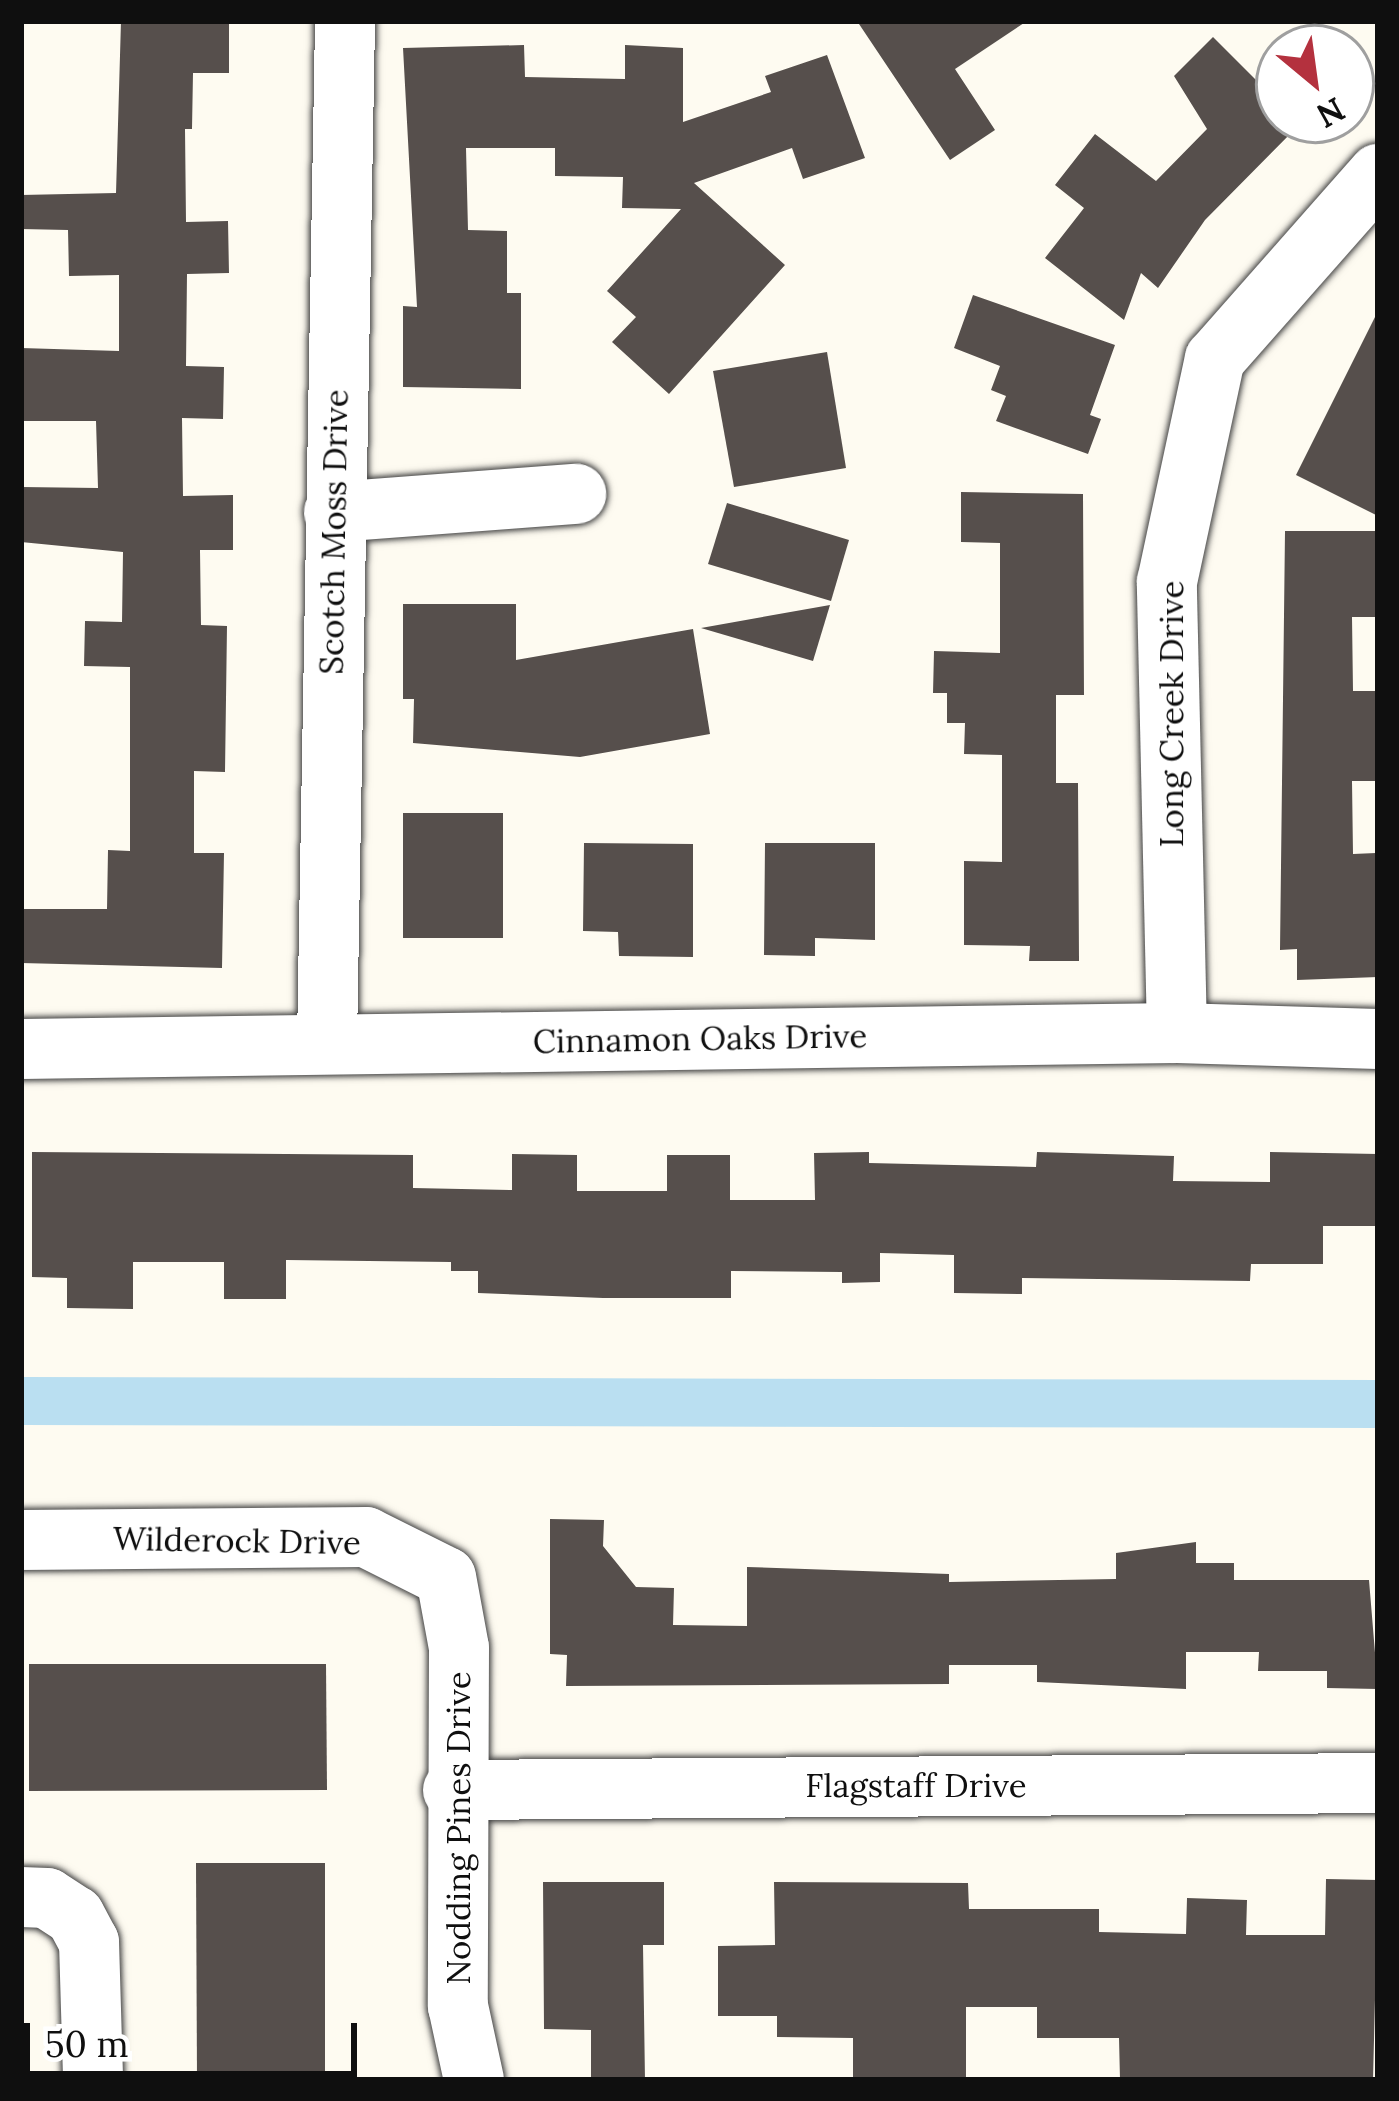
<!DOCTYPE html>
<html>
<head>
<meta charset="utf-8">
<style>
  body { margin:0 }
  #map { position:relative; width:1399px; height:2101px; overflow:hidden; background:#fefbf1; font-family:Lora,serif }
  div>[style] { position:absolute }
  .canal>* { height:48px; margin:-24px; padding:0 24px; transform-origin:24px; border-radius:24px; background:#badff1 }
  .building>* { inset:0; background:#564f4c }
  .roads { filter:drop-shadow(0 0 3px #424242) drop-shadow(0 0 3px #424242) }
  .minor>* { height:60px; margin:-30px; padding:0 30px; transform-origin:30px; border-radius:30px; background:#fff }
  span { translate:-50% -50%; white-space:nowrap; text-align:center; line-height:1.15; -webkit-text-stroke:12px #fff; paint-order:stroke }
  .street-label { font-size:33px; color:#0f0f0f }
  .frame { position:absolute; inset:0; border:24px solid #0f0f0f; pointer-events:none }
  .north { position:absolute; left:1255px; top:24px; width:120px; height:120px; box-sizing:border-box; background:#fff; border:3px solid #9f9f9f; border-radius:50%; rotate:151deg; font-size:33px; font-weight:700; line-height:48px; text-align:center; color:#0f0f0f }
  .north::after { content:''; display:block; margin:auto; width:42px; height:54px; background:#b4313e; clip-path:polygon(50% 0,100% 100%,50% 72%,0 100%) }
  .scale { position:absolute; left:24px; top:2023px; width:333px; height:54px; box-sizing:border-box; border:6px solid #0f0f0f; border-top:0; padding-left:15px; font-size:36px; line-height:42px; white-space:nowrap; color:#0f0f0f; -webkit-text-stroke:9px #fff; paint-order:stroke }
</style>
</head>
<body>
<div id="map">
  <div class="canal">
    <i style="left:21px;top:1401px;width:1357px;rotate:0.13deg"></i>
  </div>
  <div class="building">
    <i style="clip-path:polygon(121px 21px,229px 21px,229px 73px,193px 73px,192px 129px,185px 129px,186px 222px,228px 221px,229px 273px,187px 274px,186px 366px,224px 367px,223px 419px,182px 418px,183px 496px,233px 495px,233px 550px,200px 550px,201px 625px,227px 626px,225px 772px,194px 771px,194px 853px,224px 853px,222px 968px,21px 963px,21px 909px,107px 909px,108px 850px,130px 851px,130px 667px,84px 666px,85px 621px,122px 622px,123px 552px,21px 542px,21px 487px,98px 488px,96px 421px,21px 421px,21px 348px,119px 351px,119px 275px,69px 276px,68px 230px,21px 229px,21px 195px,116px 193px)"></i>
    <i style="clip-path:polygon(857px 21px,1027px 21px,955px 69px,995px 130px,950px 160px)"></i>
    <i style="clip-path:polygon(1213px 37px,1279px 103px,1279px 120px,1300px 124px,1205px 220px,1158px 288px,1141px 273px,1124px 320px,1045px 258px,1084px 208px,1055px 185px,1095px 134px,1156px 181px,1207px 129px,1174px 76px)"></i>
    <i style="clip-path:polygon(524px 45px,525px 77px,625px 79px,625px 45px,683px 48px,683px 122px,771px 92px,765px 76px,827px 55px,865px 158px,803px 179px,792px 148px,694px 183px,785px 265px,669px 394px,612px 342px,636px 317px,607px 291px,681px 209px,622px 208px,623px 177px,555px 176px,555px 148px,466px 148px,468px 230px,507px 231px,507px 293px,521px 293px,521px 389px,403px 387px,403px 306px,417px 307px,403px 48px)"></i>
    <i style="clip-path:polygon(973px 295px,1115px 345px,1090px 415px,1101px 419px,1088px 454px,996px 421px,1006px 396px,991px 390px,1000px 366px,954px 348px)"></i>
    <i style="clip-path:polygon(1378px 311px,1378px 516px,1296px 475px)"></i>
    <i style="clip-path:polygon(827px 352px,846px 468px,734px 487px,713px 371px)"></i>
    <i style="clip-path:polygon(961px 492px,1083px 494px,1084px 695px,1056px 695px,1056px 783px,1078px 783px,1079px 961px,1029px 961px,1030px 946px,964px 945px,964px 861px,1002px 862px,1002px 755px,964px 754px,965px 723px,947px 723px,947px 693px,933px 693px,934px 651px,1000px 653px,1000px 543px,961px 542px)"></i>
    <i style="clip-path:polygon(727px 503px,849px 540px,831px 601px,708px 564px)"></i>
    <i style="clip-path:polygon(1285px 531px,1378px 531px,1378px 617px,1352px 617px,1353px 691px,1378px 691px,1378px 781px,1352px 781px,1353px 854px,1376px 853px,1378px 977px,1297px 980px,1297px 949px,1280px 950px)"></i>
    <i style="clip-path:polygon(403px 604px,516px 604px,516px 660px,693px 629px,710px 734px,580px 757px,413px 743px,414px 699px,403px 699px)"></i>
    <i style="clip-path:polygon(830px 605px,813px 661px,701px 628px)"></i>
    <i style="clip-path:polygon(403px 813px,503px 813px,503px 938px,403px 938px)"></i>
    <i style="clip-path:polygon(584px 843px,693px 844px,693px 957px,619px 956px,618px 932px,583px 931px)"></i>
    <i style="clip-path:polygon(765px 843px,875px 843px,875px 940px,815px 938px,815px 956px,764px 955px)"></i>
    <i style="clip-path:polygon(32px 1152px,413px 1155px,413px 1188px,512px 1190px,512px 1154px,577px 1155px,577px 1191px,667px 1191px,667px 1155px,730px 1155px,730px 1200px,815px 1200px,814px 1153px,869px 1152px,869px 1163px,1036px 1167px,1037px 1152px,1174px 1156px,1173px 1181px,1270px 1182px,1270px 1152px,1378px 1154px,1378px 1226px,1323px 1226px,1323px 1264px,1251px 1264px,1250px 1281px,1022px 1278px,1022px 1294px,954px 1293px,954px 1255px,880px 1253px,880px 1282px,842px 1283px,842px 1272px,731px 1271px,731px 1298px,603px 1298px,478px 1293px,478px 1271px,451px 1271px,451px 1262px,286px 1260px,286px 1299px,224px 1299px,224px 1262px,133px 1262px,133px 1309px,67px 1308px,67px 1278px,32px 1277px)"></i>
    <i style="clip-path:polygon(550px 1519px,604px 1520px,603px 1546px,636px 1587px,674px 1588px,673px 1625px,747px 1626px,747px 1567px,949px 1574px,949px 1582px,1116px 1579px,1116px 1553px,1196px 1542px,1196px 1563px,1234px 1563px,1234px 1580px,1369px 1580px,1378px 1689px,1327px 1688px,1327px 1671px,1258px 1671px,1259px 1652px,1186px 1652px,1186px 1689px,1037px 1682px,1037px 1665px,949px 1665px,949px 1684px,566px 1686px,567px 1655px,550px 1654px)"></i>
    <i style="clip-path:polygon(29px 1664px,326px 1664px,327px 1790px,29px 1791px)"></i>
    <i style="clip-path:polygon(196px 1863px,325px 1863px,325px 2080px,197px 2080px)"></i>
    <i style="clip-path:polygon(1326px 1879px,1378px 1880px,1373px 2080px,1120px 2080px,1119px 2038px,1037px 2038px,1037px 2007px,966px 2007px,966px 2080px,853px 2080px,853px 2038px,777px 2037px,777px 2016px,718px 2016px,718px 1946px,775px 1945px,774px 1882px,968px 1883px,969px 1909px,1099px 1909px,1099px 1932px,1186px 1934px,1187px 1898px,1247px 1900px,1246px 1935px,1325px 1935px)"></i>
    <i style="clip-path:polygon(543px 1882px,664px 1882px,664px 1945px,643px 1945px,645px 2080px,591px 2080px,591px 2030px,544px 2029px)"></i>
  </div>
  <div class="roads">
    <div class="minor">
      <i style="left:334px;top:512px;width:243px;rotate:-4.3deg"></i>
      <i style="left:1177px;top:1033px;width:451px;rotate:-91.3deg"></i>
      <i style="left:1167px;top:582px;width:228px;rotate:-77.9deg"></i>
      <i style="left:1215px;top:359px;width:247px;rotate:-48.6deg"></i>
      <i style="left:327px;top:1043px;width:1022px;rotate:-88.99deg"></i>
      <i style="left:21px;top:1049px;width:1156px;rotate:-0.79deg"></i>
      <i style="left:1177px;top:1033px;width:201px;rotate:1.7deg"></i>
      <i style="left:21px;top:1540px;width:345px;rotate:-0.5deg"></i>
      <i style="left:366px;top:1537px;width:89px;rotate:26.6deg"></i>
      <i style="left:446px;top:1577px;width:72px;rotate:79.6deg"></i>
      <i style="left:459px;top:1648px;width:358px;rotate:90.2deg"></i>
      <i style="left:458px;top:2006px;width:76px;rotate:77.8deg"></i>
      <i style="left:453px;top:1790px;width:925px;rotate:-0.43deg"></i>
      <i style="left:21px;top:1897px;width:26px;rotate:2deg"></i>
      <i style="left:47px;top:1898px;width:33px;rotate:33deg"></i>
      <i style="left:75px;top:1916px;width:30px;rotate:62deg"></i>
      <i style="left:89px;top:1942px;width:138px;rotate:88.3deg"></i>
    </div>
  </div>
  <div class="street-label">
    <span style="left:334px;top:532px;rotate:-89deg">Scotch Moss Drive</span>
    <span style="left:1172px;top:714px;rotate:-90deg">Long Creek Drive</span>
    <span style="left:700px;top:1039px;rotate:-1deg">Cinnamon Oaks Drive</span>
    <span style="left:237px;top:1541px;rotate:1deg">Wilderock Drive</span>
    <span style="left:916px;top:1786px">Flagstaff Drive</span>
    <span style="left:459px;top:1828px;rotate:-90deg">Nodding Pines Drive</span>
  </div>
  <div class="frame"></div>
  <div class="north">N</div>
  <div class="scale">50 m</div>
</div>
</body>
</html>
